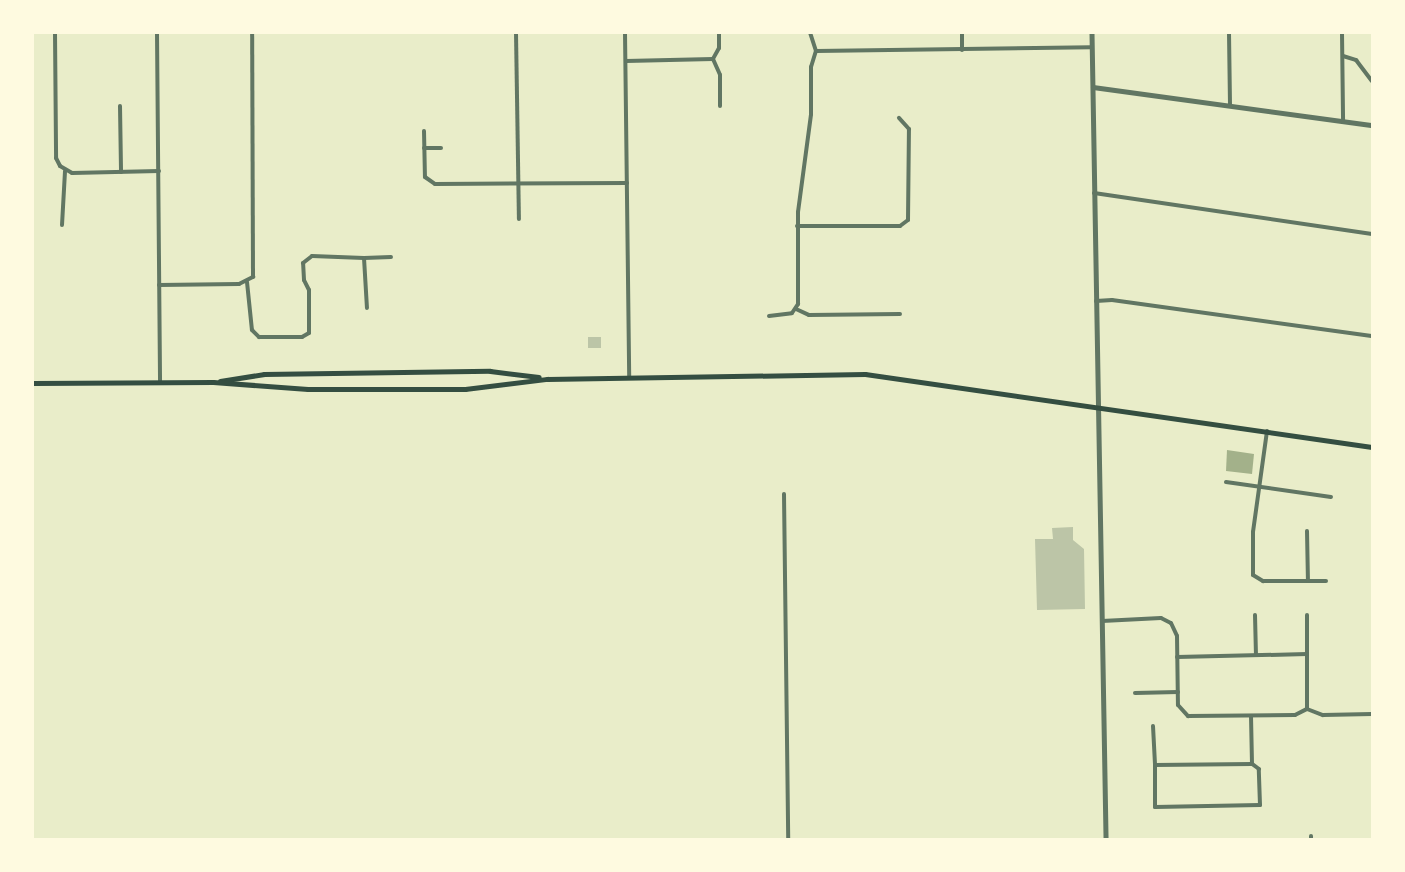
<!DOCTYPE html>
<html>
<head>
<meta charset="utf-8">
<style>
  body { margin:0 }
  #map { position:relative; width:1405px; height:872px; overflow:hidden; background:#e9edc9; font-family:"Noto Serif",serif }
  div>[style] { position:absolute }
  .water>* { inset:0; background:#a3b18a }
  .building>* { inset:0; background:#bcc5a7 }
  .minor>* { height:4px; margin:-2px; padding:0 2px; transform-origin:2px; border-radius:2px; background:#617663 }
  .tertiary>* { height:4.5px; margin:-2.25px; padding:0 2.25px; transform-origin:2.25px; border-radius:2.25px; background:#617663 }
  .secondary>* { height:5px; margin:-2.5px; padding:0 2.5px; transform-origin:2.5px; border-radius:2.5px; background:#344e41 }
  span { translate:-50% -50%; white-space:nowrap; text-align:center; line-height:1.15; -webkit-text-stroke:5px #fefae0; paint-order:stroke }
  .frame { position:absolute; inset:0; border:34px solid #fefae0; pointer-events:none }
</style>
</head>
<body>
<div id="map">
  <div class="water">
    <i style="clip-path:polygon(1227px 450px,1254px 454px,1252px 474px,1226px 471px)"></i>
  </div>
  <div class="building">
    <i style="clip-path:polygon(588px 337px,601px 337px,601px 348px,588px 348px)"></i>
    <i style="clip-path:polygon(1073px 527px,1073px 540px,1084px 549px,1085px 609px,1037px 610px,1035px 539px,1053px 539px,1052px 528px)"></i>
  </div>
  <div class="minor">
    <i style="left:55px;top:33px;width:125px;rotate:89.5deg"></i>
    <i style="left:56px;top:158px;width:9px;rotate:63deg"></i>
    <i style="left:60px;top:166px;width:14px;rotate:30deg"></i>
    <i style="left:72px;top:173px;width:87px;rotate:-1.3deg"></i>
    <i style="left:157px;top:33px;width:350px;rotate:89.5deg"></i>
    <i style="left:516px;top:33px;width:186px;rotate:89.1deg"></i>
    <i style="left:625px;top:33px;width:343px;rotate:89.3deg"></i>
    <i style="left:719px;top:33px;width:15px;rotate:90deg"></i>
    <i style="left:719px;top:48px;width:13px;rotate:119deg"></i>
    <i style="left:713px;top:59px;width:17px;rotate:66deg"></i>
    <i style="left:720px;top:75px;width:31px;rotate:90deg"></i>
    <i style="left:962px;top:33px;width:17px;rotate:90deg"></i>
    <i style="left:1229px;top:33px;width:73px;rotate:89.2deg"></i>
    <i style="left:1342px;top:33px;width:88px;rotate:89.3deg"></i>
    <i style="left:816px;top:51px;width:275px;rotate:-0.8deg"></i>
    <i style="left:1343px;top:56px;width:14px;rotate:17deg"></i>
    <i style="left:1356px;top:60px;width:26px;rotate:53deg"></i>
    <i style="left:626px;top:61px;width:87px;rotate:-1.3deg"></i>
    <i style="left:120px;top:106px;width:66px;rotate:89.1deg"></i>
    <i style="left:424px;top:131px;width:46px;rotate:88.8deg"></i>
    <i style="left:425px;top:177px;width:12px;rotate:35deg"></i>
    <i style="left:435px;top:184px;width:192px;rotate:-0.3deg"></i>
    <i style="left:424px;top:148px;width:17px"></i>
    <i style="left:1094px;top:193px;width:281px;rotate:8.4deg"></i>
    <i style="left:62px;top:225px;width:54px;rotate:-86.8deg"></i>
    <i style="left:797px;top:226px;width:103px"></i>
    <i style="left:900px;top:226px;width:10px;rotate:-37deg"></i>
    <i style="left:908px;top:220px;width:91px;rotate:-89.4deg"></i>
    <i style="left:909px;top:129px;width:15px;rotate:-132deg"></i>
    <i style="left:364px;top:258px;width:27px;rotate:-2deg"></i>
    <i style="left:247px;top:282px;width:48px;rotate:84.1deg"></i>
    <i style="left:252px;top:330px;width:10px;rotate:45deg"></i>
    <i style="left:259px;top:337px;width:43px"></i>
    <i style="left:302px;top:337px;width:8px;rotate:-30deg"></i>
    <i style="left:309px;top:333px;width:43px;rotate:-90deg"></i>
    <i style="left:309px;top:290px;width:11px;rotate:-117deg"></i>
    <i style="left:304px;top:280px;width:17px;rotate:-93deg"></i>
    <i style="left:303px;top:263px;width:11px;rotate:-38deg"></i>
    <i style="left:312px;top:256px;width:52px;rotate:2.2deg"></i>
    <i style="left:364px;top:258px;width:50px;rotate:86.6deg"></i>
    <i style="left:159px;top:285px;width:80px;rotate:-0.7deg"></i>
    <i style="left:239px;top:284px;width:16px;rotate:-27deg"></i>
    <i style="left:253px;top:277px;width:244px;rotate:-90.2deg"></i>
    <i style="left:1096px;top:301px;width:16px;rotate:-4deg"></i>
    <i style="left:1112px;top:300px;width:262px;rotate:7.9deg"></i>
    <i style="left:796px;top:309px;width:14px;rotate:25deg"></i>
    <i style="left:809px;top:315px;width:91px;rotate:-0.6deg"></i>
    <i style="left:769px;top:316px;width:23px;rotate:-7deg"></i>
    <i style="left:792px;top:313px;width:11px;rotate:-56deg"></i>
    <i style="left:798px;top:304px;width:92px;rotate:-90deg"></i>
    <i style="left:798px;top:212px;width:99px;rotate:-82.4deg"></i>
    <i style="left:811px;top:114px;width:47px;rotate:-90deg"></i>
    <i style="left:811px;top:67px;width:17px;rotate:-73deg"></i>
    <i style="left:816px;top:51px;width:19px;rotate:-108deg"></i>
    <i style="left:1267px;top:431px;width:102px;rotate:97.9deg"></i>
    <i style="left:1253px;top:532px;width:43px;rotate:90deg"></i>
    <i style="left:1253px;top:575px;width:12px;rotate:31deg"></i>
    <i style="left:1263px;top:581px;width:63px"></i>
    <i style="left:1226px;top:482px;width:106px;rotate:8.1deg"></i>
    <i style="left:784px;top:494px;width:345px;rotate:89.3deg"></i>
    <i style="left:1307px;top:531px;width:50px;rotate:88.9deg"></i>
    <i style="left:1255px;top:615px;width:40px;rotate:88.6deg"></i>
    <i style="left:1307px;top:615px;width:94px;rotate:90deg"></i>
    <i style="left:1102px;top:621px;width:59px;rotate:-2.9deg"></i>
    <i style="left:1161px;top:618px;width:11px;rotate:27deg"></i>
    <i style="left:1171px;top:623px;width:14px;rotate:65deg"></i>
    <i style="left:1177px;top:636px;width:69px;rotate:89.2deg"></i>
    <i style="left:1178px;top:705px;width:15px;rotate:48deg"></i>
    <i style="left:1188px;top:716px;width:107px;rotate:-0.5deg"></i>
    <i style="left:1295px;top:715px;width:13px;rotate:-27deg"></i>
    <i style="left:1307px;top:709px;width:17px;rotate:21deg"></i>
    <i style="left:1323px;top:715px;width:49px;rotate:-1.2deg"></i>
    <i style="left:1177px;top:657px;width:130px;rotate:-1.3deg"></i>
    <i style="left:1135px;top:693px;width:43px;rotate:-1.3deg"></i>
    <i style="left:1251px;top:716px;width:48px;rotate:88.8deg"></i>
    <i style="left:1252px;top:764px;width:97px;rotate:179.4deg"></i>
    <i style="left:1155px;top:765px;width:42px;rotate:90deg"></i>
    <i style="left:1155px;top:807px;width:105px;rotate:-1.1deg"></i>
    <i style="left:1260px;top:805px;width:36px;rotate:-92deg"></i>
    <i style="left:1259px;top:769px;width:9px;rotate:-144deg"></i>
    <i style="left:1153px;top:726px;width:39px;rotate:87deg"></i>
    <i style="left:1311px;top:836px;width:3px;rotate:90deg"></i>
  </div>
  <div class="tertiary">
    <i style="left:1092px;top:33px;width:806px;rotate:89deg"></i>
    <i style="left:1093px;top:87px;width:282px;rotate:7.8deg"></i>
  </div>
  <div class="secondary">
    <i style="left:220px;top:381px;width:45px;rotate:-9deg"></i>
    <i style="left:264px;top:374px;width:226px;rotate:-0.8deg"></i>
    <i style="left:490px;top:371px;width:49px;rotate:7deg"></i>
    <i style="left:33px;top:383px;width:180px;rotate:-0.3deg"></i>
    <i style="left:213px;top:382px;width:95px;rotate:4.2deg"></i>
    <i style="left:308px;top:389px;width:157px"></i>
    <i style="left:465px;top:389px;width:83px;rotate:-7deg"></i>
    <i style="left:547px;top:379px;width:318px;rotate:-0.9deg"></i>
    <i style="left:865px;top:374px;width:512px;rotate:8.19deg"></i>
  </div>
  <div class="frame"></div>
</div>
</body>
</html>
